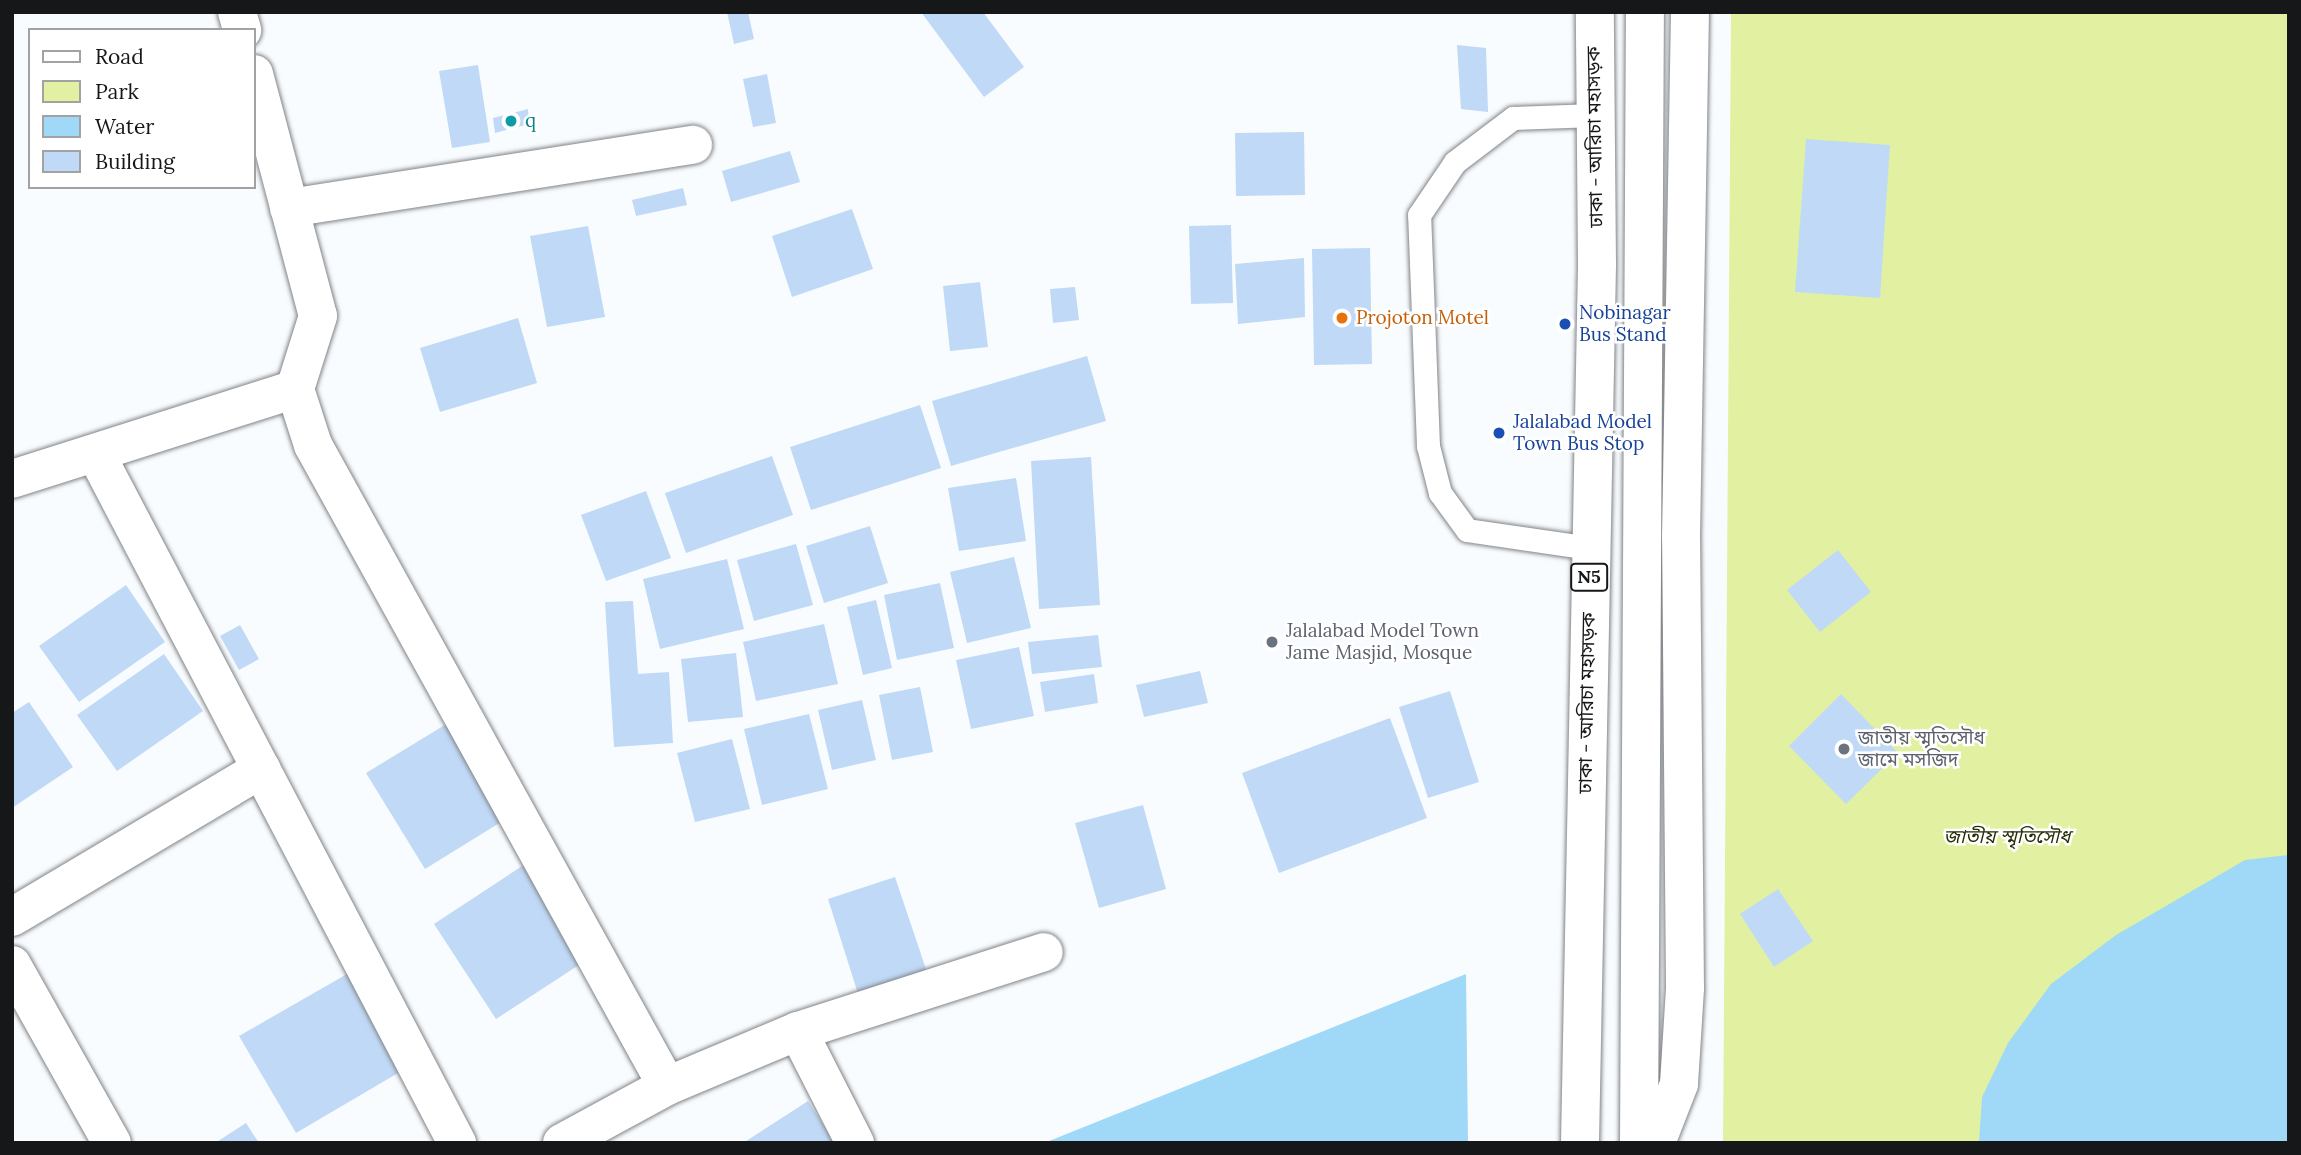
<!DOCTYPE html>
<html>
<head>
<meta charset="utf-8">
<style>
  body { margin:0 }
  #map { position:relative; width:2301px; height:1155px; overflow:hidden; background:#f9fcfe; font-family:Lora,"Noto Sans Bengali",serif }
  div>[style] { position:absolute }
  .green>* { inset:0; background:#e1f1a1 }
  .water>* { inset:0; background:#9fd9f7 }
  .building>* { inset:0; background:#c0d9f6 }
  .roads { filter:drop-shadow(0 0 2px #818488) drop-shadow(0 0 2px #818488) }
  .service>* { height:23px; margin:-11.5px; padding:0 11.5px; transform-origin:11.5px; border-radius:11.5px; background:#fff }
  .minor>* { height:38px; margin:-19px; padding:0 19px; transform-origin:19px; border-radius:19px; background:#fff }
  .trunk>* { height:38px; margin:-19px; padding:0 19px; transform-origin:19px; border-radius:19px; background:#fff }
  .dots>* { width:19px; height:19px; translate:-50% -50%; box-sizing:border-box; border:4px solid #fff; border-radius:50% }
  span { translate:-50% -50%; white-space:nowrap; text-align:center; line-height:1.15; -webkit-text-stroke:5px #fff; paint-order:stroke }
  .shield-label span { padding:2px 5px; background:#fff; border:2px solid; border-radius:5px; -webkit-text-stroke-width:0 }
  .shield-label { font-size:18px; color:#161718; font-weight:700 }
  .culture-label { font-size:19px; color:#0d838f }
  .left { translate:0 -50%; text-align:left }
  .street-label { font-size:19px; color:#161718 }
  .transit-label { font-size:19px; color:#164399 }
  .food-label { font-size:19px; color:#c56008 }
  .worship-label { font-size:19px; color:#5b616d }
  .park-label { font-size:19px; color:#282e06; font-style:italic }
  .frame { position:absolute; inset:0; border:14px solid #161718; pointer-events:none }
  .legend { position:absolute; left:28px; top:28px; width:228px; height:161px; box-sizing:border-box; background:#fff; border:2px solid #a2a2a3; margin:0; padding:9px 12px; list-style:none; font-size:21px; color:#161718 }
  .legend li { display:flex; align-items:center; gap:14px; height:35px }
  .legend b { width:35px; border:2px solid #a2a2a3 }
</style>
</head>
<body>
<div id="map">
  <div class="green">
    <i style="clip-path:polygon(1731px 12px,2289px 12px,2289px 1143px,1723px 1143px)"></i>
  </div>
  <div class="water">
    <i style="clip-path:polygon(2289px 855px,2289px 1143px,1979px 1143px,1982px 1097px,2008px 1043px,2051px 984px,2116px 935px,2245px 860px)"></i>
    <i style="clip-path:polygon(1466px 974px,1468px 1143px,1044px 1143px)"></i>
  </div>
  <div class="building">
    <i style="clip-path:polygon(727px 12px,748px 12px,754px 39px,734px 44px)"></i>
    <i style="clip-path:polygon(921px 12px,983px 12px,1024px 67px,984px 97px)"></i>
    <i style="clip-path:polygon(1457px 45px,1486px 48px,1488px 112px,1461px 109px)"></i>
    <i style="clip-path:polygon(478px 65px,490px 142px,452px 148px,439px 71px)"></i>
    <i style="clip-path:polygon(767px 74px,776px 123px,753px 127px,743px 79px)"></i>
    <i style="clip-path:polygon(528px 109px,529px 124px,495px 133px,493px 118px)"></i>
    <i style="clip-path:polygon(1304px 132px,1305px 195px,1236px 196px,1235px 133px)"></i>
    <i style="clip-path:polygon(1806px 139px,1890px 145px,1880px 298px,1795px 292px)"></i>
    <i style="clip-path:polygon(790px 151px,800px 182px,731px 202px,722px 171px)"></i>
    <i style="clip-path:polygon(683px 188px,687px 205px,636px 216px,632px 200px)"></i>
    <i style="clip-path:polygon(852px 209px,873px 269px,792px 297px,772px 236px)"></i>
    <i style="clip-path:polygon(1231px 225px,1233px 303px,1191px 304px,1189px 226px)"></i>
    <i style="clip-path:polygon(588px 226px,605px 317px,547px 327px,530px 236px)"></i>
    <i style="clip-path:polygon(1370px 248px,1372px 364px,1314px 365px,1312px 249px)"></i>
    <i style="clip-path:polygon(1304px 258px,1305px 317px,1238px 324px,1235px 264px)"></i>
    <i style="clip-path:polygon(980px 282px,988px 347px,950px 351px,943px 286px)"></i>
    <i style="clip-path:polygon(1075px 287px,1079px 320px,1053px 323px,1050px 289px)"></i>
    <i style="clip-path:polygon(518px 318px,537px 383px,440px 412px,420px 348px)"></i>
    <i style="clip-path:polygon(1087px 356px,1106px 421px,951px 466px,932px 401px)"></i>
    <i style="clip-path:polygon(920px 405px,941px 468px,811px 510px,790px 447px)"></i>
    <i style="clip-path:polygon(772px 456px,793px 515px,686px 553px,665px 493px)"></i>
    <i style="clip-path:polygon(1091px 457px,1100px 605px,1039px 609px,1031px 461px)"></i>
    <i style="clip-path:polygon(1016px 478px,1026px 541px,959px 551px,948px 488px)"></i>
    <i style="clip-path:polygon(646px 491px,671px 558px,606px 581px,581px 515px)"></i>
    <i style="clip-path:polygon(870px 526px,888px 583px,824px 603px,806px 546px)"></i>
    <i style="clip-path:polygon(796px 544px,813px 605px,754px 621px,737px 560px)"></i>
    <i style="clip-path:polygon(1838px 550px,1871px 592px,1820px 632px,1787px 590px)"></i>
    <i style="clip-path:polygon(1014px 557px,1031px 628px,967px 643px,950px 572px)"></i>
    <i style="clip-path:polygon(727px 559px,744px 629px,660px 649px,643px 579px)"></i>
    <i style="clip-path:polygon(940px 583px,954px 648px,897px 660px,884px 595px)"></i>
    <i style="clip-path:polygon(126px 585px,165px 642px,79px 702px,39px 646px)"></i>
    <i style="clip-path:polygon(876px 600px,892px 668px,863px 675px,847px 607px)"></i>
    <i style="clip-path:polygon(633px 601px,638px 674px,669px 672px,673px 743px,614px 747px,605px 602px)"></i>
    <i style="clip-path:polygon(824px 624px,838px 684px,756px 701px,743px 642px)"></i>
    <i style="clip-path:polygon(240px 625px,259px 659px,239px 670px,220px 636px)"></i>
    <i style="clip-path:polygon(1098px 635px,1102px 667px,1032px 674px,1028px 642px)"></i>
    <i style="clip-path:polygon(1019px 647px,1034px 716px,971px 729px,956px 660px)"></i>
    <i style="clip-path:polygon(736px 653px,743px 717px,688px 722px,681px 659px)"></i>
    <i style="clip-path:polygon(164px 654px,203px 711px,117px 771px,77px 715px)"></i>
    <i style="clip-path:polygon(1200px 671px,1208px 703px,1144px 717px,1136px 685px)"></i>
    <i style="clip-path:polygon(1094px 674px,1098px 703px,1045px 712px,1040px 682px)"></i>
    <i style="clip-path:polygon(920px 687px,933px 752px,892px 760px,879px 695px)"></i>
    <i style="clip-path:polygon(1450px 691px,1479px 782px,1428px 798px,1399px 707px)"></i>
    <i style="clip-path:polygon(1841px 694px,1898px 753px,1846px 804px,1789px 746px)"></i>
    <i style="clip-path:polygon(862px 700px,876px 760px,832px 770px,818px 710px)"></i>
    <i style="clip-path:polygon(29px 702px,73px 767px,12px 808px,12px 713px)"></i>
    <i style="clip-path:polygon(809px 714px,828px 789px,762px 805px,744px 729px)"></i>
    <i style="clip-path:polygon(1390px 718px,1427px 818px,1279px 873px,1242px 773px)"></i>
    <i style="clip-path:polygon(453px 720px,511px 816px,425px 869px,366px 773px)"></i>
    <i style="clip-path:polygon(732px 739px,750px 809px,695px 822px,677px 753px)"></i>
    <i style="clip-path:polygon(1143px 805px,1166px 889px,1099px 908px,1075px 823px)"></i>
    <i style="clip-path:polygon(525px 864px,588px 959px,496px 1019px,434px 924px)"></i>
    <i style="clip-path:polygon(895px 877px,929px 978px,860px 1000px,828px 899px)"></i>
    <i style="clip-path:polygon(1778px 889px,1813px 941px,1774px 967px,1740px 914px)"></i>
    <i style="clip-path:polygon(354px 970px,410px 1066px,296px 1133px,239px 1036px)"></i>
    <i style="clip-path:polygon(808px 1101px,835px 1143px,743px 1143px)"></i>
    <i style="clip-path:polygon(246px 1123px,259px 1143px,215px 1143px)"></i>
  </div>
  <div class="roads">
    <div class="service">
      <i style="left:1590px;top:548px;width:124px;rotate:-171.7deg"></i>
      <i style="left:1467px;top:530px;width:46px;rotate:-126.1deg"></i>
      <i style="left:1440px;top:493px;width:49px;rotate:-104.3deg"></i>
      <i style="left:1428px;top:446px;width:231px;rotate:-92.2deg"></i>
      <i style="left:1419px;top:215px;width:64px;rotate:-55.8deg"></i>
      <i style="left:1455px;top:162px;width:73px;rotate:-37.2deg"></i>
      <i style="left:1513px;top:118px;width:81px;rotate:-2.1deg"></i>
    </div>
    <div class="minor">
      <i style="left:237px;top:12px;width:19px;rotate:74deg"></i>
      <i style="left:254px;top:74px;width:250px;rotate:75.2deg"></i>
      <i style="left:318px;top:316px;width:77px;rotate:107.5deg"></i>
      <i style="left:295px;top:389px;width:59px;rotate:72.2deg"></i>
      <i style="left:313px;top:445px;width:732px;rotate:61.09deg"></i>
      <i style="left:289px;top:208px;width:409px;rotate:-8.9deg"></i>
      <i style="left:97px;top:456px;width:776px;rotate:62.34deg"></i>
      <i style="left:12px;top:479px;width:297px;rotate:-17.6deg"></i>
      <i style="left:12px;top:917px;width:290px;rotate:-30.7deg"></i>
      <i style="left:12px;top:965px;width:204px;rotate:60.7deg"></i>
      <i style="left:798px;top:1031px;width:126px;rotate:63deg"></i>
      <i style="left:562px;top:1143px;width:119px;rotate:-28.5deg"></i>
      <i style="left:667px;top:1086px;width:142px;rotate:-22.8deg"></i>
      <i style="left:798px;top:1031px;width:258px;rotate:-17.8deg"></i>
    </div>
    <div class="trunk">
      <i style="left:1580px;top:1143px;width:879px;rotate:-88.89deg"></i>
      <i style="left:1597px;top:264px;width:252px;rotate:-90.5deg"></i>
      <i style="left:1639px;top:1143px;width:1131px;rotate:-89.7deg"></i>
      <i style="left:1656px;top:1143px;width:63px;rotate:-68.7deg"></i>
      <i style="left:1679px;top:1084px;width:96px;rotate:-86.4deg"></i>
      <i style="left:1685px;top:988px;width:451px;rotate:-90.5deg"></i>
      <i style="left:1681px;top:537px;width:525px;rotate:-89.02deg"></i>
    </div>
  </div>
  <div class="dots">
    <i style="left:511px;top:121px;background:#0f9aa8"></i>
    <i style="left:1342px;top:318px;background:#e8710a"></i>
    <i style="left:1565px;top:324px;background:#1a4fb4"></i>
    <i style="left:1499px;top:433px;background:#1a4fb4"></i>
    <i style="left:1272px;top:642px;background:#6b7280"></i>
    <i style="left:1844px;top:749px;background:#6b7280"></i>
  </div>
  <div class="shield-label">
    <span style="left:1589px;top:577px">N5</span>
  </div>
  <div class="culture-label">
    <span class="left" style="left:525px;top:121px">q</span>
  </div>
  <div class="street-label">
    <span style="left:1595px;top:137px;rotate:-91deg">ঢাকা - আরিচা মহাসড়ক</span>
    <span style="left:1587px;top:703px;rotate:-89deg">ঢাকা - আরিচা মহাসড়ক</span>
  </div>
  <div class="transit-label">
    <span class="left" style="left:1579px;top:324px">Nobinagar<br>Bus Stand</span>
    <span class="left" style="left:1513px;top:433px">Jalalabad Model<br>Town Bus Stop</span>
  </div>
  <div class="food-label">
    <span class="left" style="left:1356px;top:318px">Projoton Motel</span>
  </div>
  <div class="worship-label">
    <span class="left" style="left:1286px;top:642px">Jalalabad Model Town<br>Jame Masjid, Mosque</span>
    <span class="left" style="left:1858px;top:749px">জাতীয় স্মৃতিসৌধ<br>জামে মসজিদ</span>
  </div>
  <div class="park-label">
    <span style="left:2007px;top:837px">জাতীয় স্মৃতিসৌধ</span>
  </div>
  <div class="frame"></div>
  <ul class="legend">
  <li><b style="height:9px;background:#fff"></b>Road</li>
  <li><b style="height:19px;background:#e1f1a1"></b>Park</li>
  <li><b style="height:19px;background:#9fd9f7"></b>Water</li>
  <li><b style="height:19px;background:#c0d9f6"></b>Building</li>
  </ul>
</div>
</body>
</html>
